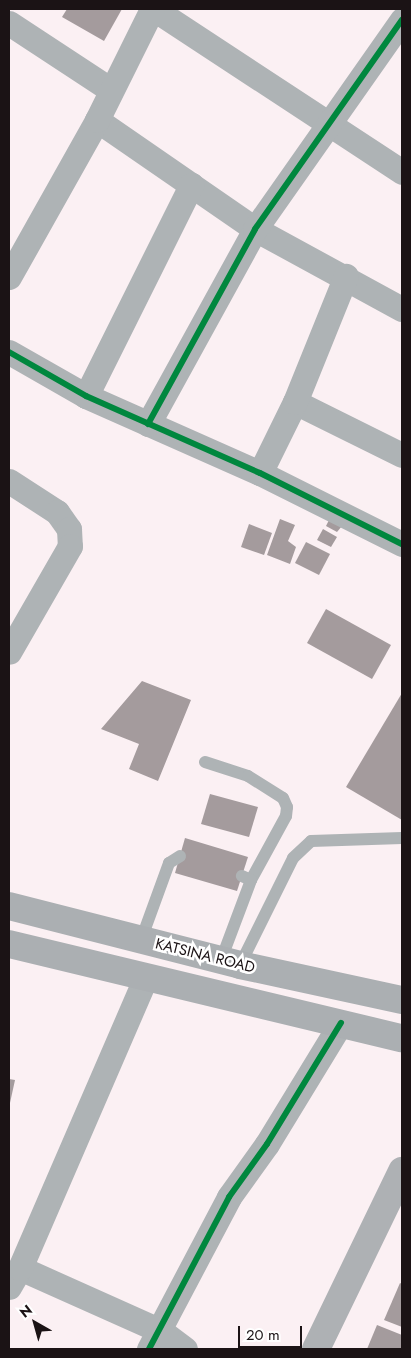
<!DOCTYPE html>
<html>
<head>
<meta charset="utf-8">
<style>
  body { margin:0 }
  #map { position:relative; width:411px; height:1358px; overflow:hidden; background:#fbf0f3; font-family:Jost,sans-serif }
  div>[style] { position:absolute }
  .building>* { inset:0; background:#a49b9d }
  .lane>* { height:12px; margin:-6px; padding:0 6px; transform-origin:6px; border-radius:6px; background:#aeb3b5 }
  .street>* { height:25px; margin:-12.5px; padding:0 12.5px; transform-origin:12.5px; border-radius:12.5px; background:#aeb3b5 }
  .secondary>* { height:28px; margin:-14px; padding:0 14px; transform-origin:14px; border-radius:14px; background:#aeb1b4 }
  .highway>* { height:28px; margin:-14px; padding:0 14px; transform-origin:14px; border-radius:14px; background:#abafb2 }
  .cycleway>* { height:6px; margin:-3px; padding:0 3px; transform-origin:3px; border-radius:3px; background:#00873e }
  span { translate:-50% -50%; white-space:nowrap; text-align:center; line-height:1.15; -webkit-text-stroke:5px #fff; paint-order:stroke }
  .street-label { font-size:15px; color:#1b1315 }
  .frame { position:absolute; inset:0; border:10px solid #1b1315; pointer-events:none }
  .north { position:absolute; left:10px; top:1298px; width:50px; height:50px; -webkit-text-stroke:4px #fff; paint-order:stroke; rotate:322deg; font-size:14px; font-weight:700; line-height:20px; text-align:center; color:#1b1315 }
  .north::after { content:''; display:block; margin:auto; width:18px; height:22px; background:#1b1315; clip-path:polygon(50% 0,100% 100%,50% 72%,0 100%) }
  .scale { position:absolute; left:238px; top:1326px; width:64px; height:22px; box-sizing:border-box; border:2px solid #1b1315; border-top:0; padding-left:6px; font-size:15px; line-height:18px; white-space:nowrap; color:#1b1315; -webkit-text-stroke:4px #fff; paint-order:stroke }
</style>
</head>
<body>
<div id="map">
  <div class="building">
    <i style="clip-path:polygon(67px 9px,122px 9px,104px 41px,62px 17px)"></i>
    <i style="clip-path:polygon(280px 519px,295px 525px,288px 541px,296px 547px,290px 564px,267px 555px)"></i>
    <i style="clip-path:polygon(329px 520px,342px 526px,337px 532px,326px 526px)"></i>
    <i style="clip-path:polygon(249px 524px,272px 533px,264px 555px,241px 547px)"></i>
    <i style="clip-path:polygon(323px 529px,337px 537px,331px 547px,317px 540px)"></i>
    <i style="clip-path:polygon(306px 542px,330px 554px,319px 575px,295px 563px)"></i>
    <i style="clip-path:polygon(326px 609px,391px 645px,372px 679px,307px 643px)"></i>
    <i style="clip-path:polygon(142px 681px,191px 700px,158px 781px,129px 769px,139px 744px,101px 729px)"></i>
    <i style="clip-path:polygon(402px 693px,402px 820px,346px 787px)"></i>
    <i style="clip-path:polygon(210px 794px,258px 807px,249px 837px,201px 824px)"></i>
    <i style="clip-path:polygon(185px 838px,248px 857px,237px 891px,175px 873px)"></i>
    <i style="clip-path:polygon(9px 1079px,15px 1080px,10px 1103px,9px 1103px)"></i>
    <i style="clip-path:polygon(400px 1283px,402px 1284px,402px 1327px,384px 1320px)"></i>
    <i style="clip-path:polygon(377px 1325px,402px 1335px,402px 1349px,367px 1349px)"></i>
  </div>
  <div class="lane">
    <i style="left:205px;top:762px;width:45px;rotate:18deg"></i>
    <i style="left:248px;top:776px;width:41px;rotate:32.2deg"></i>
    <i style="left:283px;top:798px;width:10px;rotate:66deg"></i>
    <i style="left:287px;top:807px;width:9px;rotate:96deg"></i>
    <i style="left:286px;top:816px;width:73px;rotate:118.7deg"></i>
    <i style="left:141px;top:940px;width:82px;rotate:-70deg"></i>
    <i style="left:169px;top:863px;width:13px;rotate:-32deg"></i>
    <i style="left:221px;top:960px;width:85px;rotate:-69.4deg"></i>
    <i style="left:251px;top:880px;width:10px;rotate:-156deg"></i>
    <i style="left:240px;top:965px;width:119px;rotate:-63.6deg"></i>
    <i style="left:293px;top:858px;width:25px;rotate:-43deg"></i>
    <i style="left:311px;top:841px;width:91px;rotate:-1.9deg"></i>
  </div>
  <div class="street">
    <i style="left:154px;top:9px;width:297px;rotate:33.3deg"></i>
    <i style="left:9px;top:23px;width:122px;rotate:33.3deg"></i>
    <i style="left:97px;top:120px;width:192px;rotate:34.6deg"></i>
    <i style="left:255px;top:229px;width:167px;rotate:28.6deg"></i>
    <i style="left:9px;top:277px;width:180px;rotate:-60.7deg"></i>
    <i style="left:97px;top:120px;width:124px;rotate:-63.6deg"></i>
    <i style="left:9px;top:352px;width:89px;rotate:29.7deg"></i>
    <i style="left:86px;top:396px;width:190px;rotate:23.9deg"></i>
    <i style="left:260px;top:473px;width:159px;rotate:26.6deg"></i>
    <i style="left:86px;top:396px;width:236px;rotate:-63.5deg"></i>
    <i style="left:295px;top:402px;width:119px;rotate:26.4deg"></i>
    <i style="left:148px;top:424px;width:222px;rotate:-61.2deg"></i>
    <i style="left:255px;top:229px;width:256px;rotate:-54.9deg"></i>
    <i style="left:260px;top:473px;width:79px;rotate:-63.8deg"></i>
    <i style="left:295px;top:402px;width:136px;rotate:-68deg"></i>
    <i style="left:9px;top:481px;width:57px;rotate:32.9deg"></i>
    <i style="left:57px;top:512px;width:21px;rotate:55deg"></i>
    <i style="left:69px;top:529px;width:17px;rotate:87deg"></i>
    <i style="left:70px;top:546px;width:122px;rotate:119.9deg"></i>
    <i style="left:20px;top:1268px;width:154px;rotate:24.1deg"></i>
    <i style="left:161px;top:1331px;width:30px;rotate:37deg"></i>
    <i style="left:9px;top:1287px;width:22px;rotate:-60deg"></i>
    <i style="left:20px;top:1268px;width:317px;rotate:-66.6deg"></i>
    <i style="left:149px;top:1349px;width:172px;rotate:-62.2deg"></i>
    <i style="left:229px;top:1197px;width:65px;rotate:-54.4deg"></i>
    <i style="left:267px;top:1144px;width:142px;rotate:-58.6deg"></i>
  </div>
  <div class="secondary">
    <i style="left:316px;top:1349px;width:198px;rotate:-64.2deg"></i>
  </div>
  <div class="highway">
    <i style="left:9px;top:906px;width:238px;rotate:14.3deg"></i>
    <i style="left:240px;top:965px;width:166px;rotate:12.2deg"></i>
    <i style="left:9px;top:944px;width:404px;rotate:13.5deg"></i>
  </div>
  <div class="cycleway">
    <i style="left:9px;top:352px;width:89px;rotate:29.7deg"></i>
    <i style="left:86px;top:396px;width:190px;rotate:23.9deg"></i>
    <i style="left:260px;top:473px;width:159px;rotate:26.6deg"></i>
    <i style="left:148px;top:424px;width:222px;rotate:-61.2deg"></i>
    <i style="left:255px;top:229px;width:256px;rotate:-54.9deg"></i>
    <i style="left:149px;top:1349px;width:172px;rotate:-62.2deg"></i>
    <i style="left:229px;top:1197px;width:65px;rotate:-54.4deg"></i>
    <i style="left:267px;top:1144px;width:142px;rotate:-58.6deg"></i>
  </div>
  <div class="street-label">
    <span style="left:205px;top:956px;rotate:14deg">KATSINA ROAD</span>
  </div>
  <div class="frame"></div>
  <div class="north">N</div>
  <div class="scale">20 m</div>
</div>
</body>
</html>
